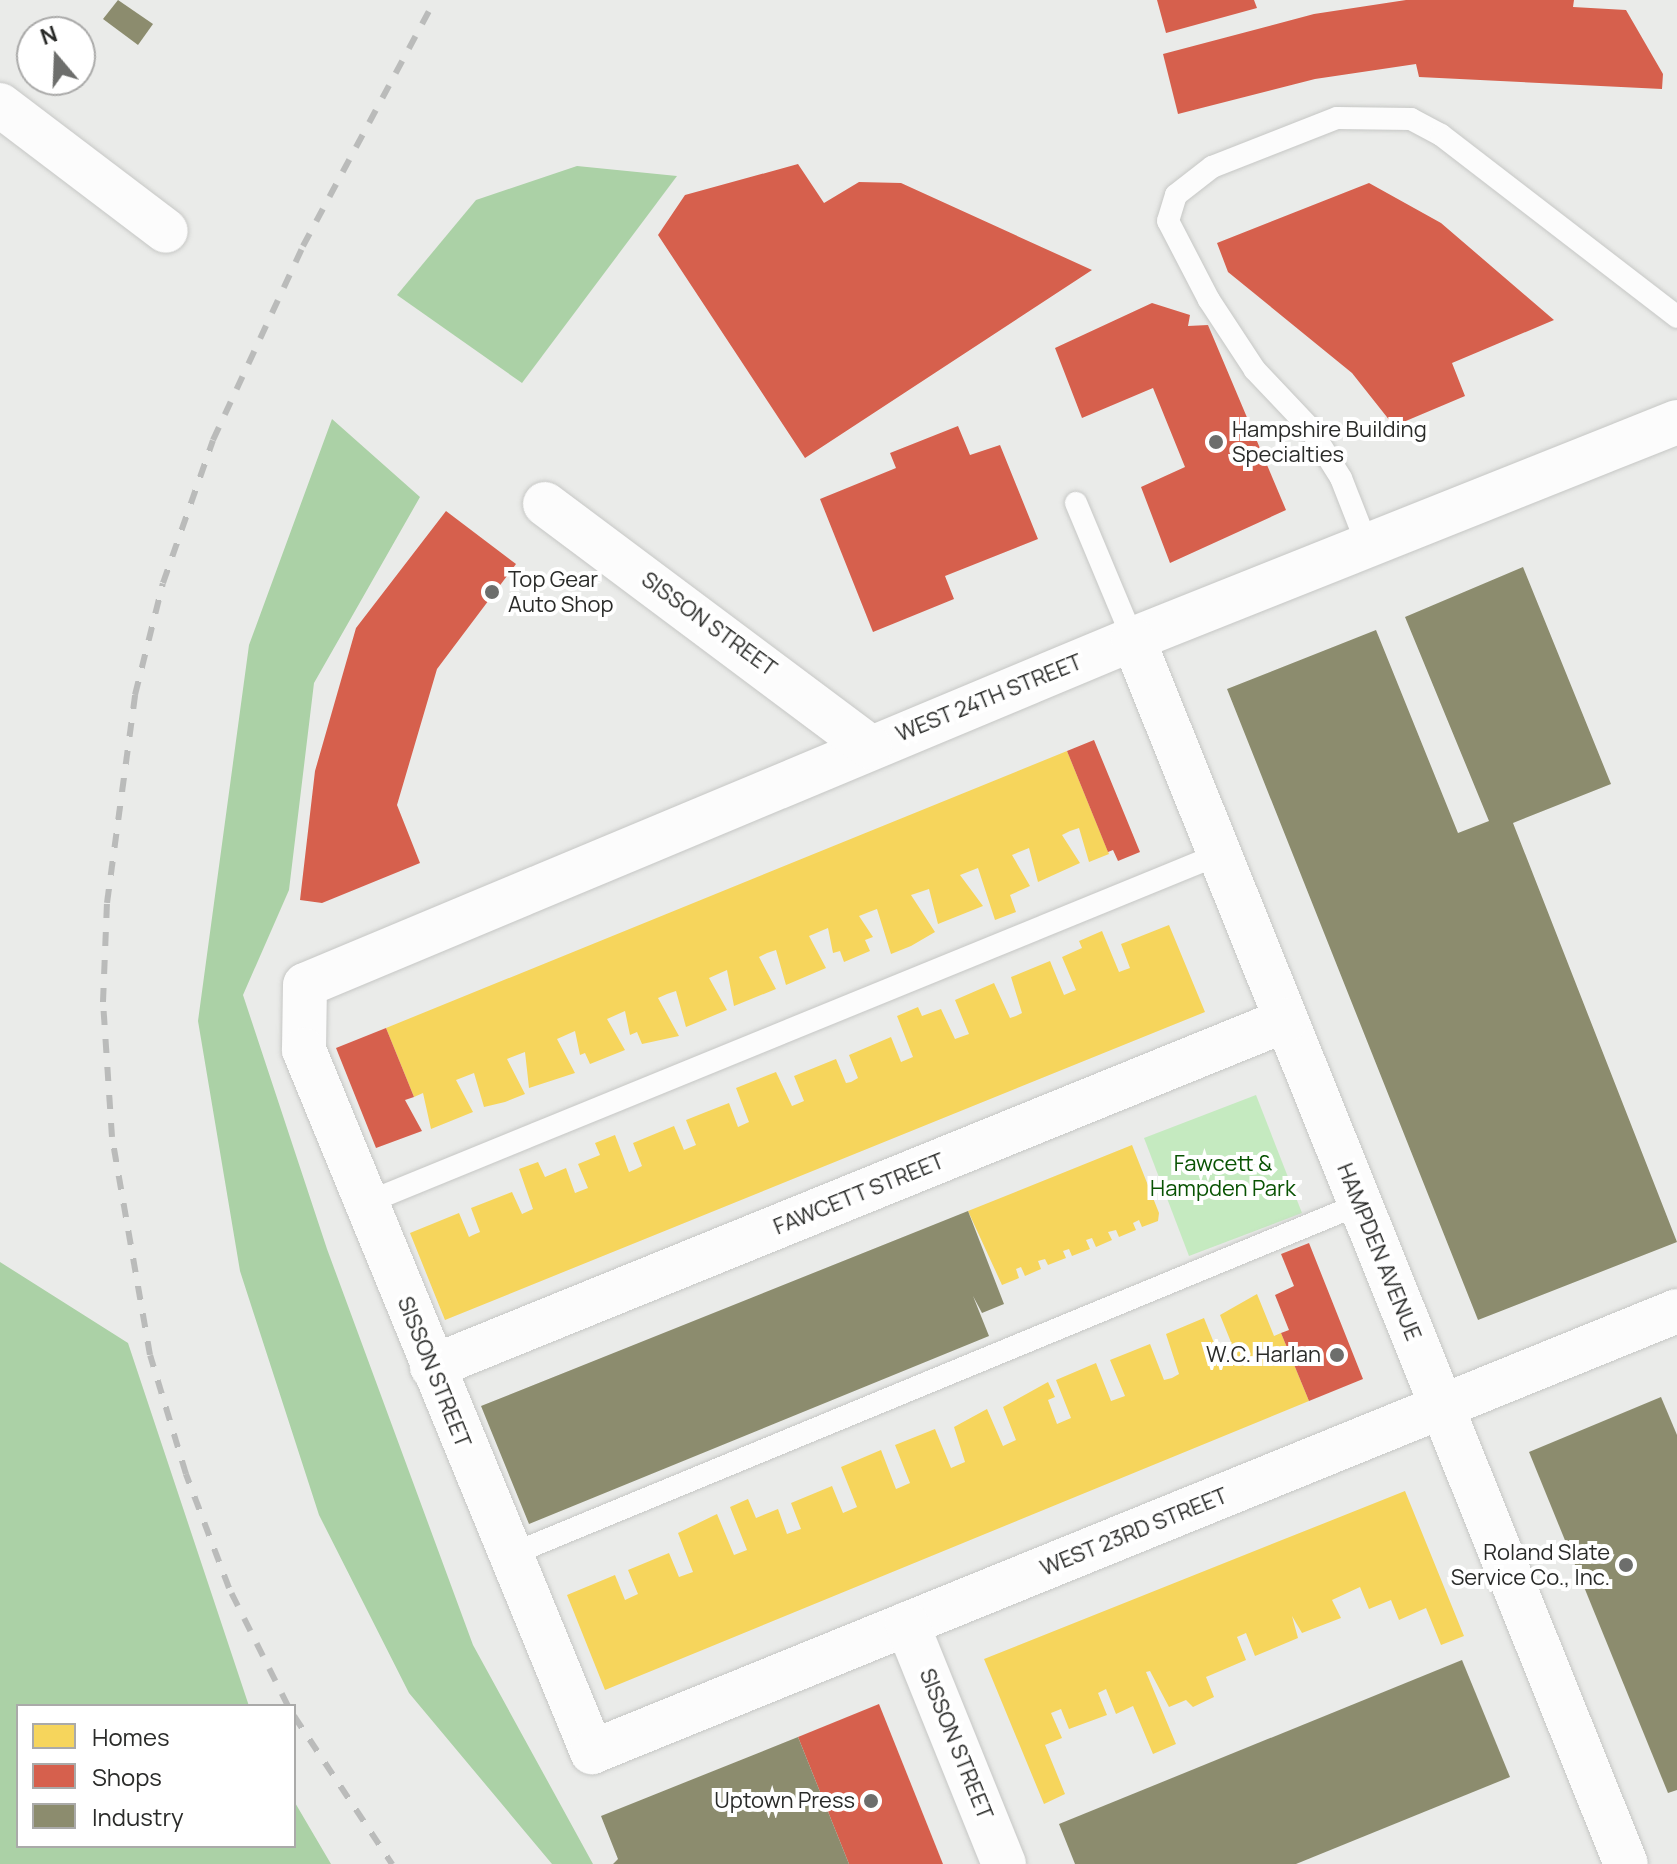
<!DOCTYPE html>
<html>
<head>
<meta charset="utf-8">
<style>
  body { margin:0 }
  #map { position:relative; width:1677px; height:1864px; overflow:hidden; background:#eaebe9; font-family:Manrope,sans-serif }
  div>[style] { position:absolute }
  .green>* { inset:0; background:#c5eac0 }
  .forest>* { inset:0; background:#abd1a6 }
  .homes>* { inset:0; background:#f6d55c }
  .shops>* { inset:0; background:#d6604d }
  .industry>* { inset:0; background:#8c8c6e }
  .roads { filter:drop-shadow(0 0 2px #c6c7c5) drop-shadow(0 0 2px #c6c7c5) }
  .lane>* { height:22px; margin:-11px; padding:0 11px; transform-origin:11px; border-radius:11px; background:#fcfcfc }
  .street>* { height:44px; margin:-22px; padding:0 22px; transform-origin:22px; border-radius:22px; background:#fcfcfc }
  .rail>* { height:6px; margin-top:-3px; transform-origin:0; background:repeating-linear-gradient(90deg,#babbba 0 14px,transparent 0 28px) }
  .dots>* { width:22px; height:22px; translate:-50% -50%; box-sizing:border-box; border:4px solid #fff; border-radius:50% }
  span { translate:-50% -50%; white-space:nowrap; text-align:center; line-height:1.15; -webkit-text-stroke:8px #fff; paint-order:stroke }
  .poi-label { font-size:22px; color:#2a2b29 }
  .left { translate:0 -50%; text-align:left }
  .right { translate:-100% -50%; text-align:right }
  .street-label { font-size:22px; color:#2a2b29 }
  .park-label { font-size:22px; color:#095303 }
  .legend { position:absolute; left:16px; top:1704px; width:280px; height:144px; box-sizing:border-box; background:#fff; border:2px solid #aaaaa9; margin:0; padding:10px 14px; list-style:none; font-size:24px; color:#2a2b29 }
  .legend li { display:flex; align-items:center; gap:16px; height:40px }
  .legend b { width:40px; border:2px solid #aaaaa9 }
  .north { position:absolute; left:16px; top:16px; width:80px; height:80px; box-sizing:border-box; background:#fff; border:2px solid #aaaaa9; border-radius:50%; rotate:341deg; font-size:22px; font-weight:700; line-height:32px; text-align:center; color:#2a2b29 }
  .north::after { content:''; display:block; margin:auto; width:28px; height:36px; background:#6d6e6c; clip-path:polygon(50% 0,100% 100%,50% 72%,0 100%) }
</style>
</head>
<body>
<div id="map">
  <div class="green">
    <i style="clip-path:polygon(1256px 1095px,1302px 1213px,1189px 1256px,1144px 1138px)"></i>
  </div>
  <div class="forest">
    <i style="clip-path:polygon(577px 166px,677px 176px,522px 383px,397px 295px,476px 200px)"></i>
    <i style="clip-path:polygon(332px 419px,420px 497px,314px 683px,289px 890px,243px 995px,327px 1249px,473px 1645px,593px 1864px,552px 1864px,409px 1693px,319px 1515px,240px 1271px,198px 1021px,249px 645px)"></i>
    <i style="clip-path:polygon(0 1262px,128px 1343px,249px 1706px,18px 1706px,18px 1846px,294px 1846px,294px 1801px,331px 1864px,0 1864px)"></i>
  </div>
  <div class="homes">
    <i style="clip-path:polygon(1067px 751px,1109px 854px,1089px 862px,1079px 828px,1070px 831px,1062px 835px,1080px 863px,1038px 882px,1029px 848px,1012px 855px,1030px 886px,1010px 895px,1016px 912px,995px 920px,978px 868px,960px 875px,983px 906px,938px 924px,929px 889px,911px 895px,935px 932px,911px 946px,891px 954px,877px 909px,869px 912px,859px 916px,873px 937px,865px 940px,870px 951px,844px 962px,840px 951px,833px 953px,828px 928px,809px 936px,826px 968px,786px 985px,776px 950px,767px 953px,759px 957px,776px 989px,734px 1006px,727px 970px,709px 978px,727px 1010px,686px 1027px,676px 991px,667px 994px,658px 998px,679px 1036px,642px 1044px,637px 1032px,630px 1035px,625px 1011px,607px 1019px,625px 1050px,590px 1064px,585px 1053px,580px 1055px,575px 1031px,557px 1039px,575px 1073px,529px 1088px,525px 1052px,507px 1059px,525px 1094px,505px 1102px,484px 1107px,474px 1073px,456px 1080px,473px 1112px,431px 1129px,423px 1093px,414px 1097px,386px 1028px)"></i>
    <i style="clip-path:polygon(1169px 925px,1205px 1012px,445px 1320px,410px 1233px,459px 1213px,469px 1237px,473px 1235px,480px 1232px,471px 1208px,512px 1192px,522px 1214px,533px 1209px,519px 1169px,538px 1162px,545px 1177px,566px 1168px,575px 1193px,588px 1188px,578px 1164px,600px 1155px,595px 1143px,615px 1135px,629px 1172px,636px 1169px,642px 1166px,633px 1143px,674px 1126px,684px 1150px,696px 1145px,686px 1120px,706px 1112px,729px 1103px,738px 1127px,749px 1122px,736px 1088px,776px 1072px,792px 1106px,797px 1104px,804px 1101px,794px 1076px,836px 1059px,846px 1083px,851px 1082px,858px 1078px,849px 1055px,891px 1037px,901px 1062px,913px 1057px,897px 1016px,918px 1007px,922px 1016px,941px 1009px,955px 1039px,969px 1034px,955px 1000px,994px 983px,1010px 1018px,1016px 1016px,1022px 1013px,1011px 977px,1050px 961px,1064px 995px,1076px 990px,1062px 957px,1082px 948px,1079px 941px,1102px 931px,1119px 972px,1130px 968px,1121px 944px)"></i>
    <i style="clip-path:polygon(1132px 1145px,1159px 1213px,1158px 1221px,1142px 1227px,1139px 1220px,1133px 1223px,1136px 1230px,1119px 1237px,1116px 1230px,1108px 1232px,1112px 1240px,1096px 1247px,1092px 1238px,1086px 1240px,1090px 1249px,1072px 1256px,1069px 1249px,1063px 1251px,1066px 1258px,1048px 1265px,1045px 1259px,1038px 1261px,1041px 1269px,1025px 1276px,1021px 1267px,1016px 1269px,1019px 1278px,1002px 1285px,968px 1211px)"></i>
    <i style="clip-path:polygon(1257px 1294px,1274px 1336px,1281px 1333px,1309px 1401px,605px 1690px,567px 1595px,615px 1575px,625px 1600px,638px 1594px,628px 1570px,669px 1553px,679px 1577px,693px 1572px,678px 1533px,717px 1514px,734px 1555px,747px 1550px,730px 1507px,748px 1499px,756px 1518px,778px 1509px,787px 1534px,801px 1529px,791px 1503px,832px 1486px,843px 1513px,857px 1507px,841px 1467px,881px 1450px,896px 1489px,901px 1487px,910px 1483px,895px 1445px,935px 1429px,951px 1468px,965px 1462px,954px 1427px,987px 1409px,1003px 1446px,1016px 1440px,1003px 1407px,1048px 1382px,1055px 1397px,1048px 1400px,1057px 1424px,1071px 1418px,1056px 1380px,1096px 1363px,1111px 1401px,1125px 1396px,1110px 1360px,1150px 1344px,1164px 1380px,1172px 1378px,1179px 1374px,1166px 1334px,1204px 1318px,1220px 1358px,1228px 1355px,1235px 1352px,1220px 1315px)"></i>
    <i style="clip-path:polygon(1405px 1491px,1464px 1636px,1441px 1645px,1426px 1608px,1399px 1620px,1391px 1600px,1369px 1609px,1360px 1587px,1332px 1600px,1341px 1618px,1302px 1633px,1292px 1616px,1298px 1638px,1255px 1656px,1246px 1633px,1237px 1637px,1246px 1660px,1206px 1677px,1214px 1697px,1193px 1707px,1186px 1700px,1169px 1707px,1150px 1671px,1146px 1672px,1176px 1744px,1153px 1754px,1133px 1706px,1116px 1714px,1106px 1689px,1098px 1693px,1107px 1715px,1069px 1729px,1061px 1709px,1051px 1713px,1062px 1738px,1045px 1745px,1065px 1794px,1044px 1804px,984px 1659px)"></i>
  </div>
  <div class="shops">
    <i style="clip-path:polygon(1157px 0,1254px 0,1257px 8px,1166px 33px)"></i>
    <i style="clip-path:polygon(1406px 0,1574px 0,1573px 7px,1626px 10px,1663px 74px,1662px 89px,1419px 77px,1416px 64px,1315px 79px,1178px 114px,1163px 54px,1314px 14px)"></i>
    <i style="clip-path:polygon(798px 164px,824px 203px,859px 182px,901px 183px,1092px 270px,805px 458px,658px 235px,685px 195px)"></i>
    <i style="clip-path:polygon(1369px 183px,1441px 223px,1554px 320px,1452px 363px,1465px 396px,1394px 426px,1352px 373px,1228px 272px,1217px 243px)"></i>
    <i style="clip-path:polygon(1152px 303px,1190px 315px,1188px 326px,1208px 325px,1286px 510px,1170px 563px,1141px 487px,1185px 467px,1153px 388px,1082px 418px,1055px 348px)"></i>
    <i style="clip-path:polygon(958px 426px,970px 455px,1000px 445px,1038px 539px,945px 576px,954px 599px,873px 632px,820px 499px,896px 468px,890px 453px)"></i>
    <i style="clip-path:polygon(446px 511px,516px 564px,437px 669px,397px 805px,420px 863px,322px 903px,300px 900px,315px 771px,356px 628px)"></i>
    <i style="clip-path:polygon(1094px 740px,1140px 852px,1118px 861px,1113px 850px,1108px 852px,1067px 751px)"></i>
    <i style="clip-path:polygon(386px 1028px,414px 1097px,405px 1100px,422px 1131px,376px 1148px,336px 1048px)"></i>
    <i style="clip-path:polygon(1309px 1243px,1363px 1379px,1309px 1401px,1281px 1333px,1289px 1330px,1275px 1295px,1294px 1286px,1281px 1254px)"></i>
    <i style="clip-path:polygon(879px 1704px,943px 1864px,849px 1864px,798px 1737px)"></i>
  </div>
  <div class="industry">
    <i style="clip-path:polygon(118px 0,153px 24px,138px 45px,103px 19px)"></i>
    <i style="clip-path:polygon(1523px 567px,1611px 784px,1513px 823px,1677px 1242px,1478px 1320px,1227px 689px,1376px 630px,1458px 833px,1489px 821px,1405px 617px)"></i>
    <i style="clip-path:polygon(968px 1211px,1004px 1304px,982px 1313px,973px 1296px,989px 1336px,529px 1524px,481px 1406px)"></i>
    <i style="clip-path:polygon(1661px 1397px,1677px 1435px,1677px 1790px,1668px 1793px,1529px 1452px)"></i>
    <i style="clip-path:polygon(1462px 1660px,1510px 1777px,1296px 1864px,1075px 1864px,1059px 1824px)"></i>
    <i style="clip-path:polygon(798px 1737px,849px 1864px,613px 1864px,618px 1859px,601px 1816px)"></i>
  </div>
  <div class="roads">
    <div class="lane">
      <i style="left:1076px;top:503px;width:147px;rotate:67.3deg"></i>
      <i style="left:1368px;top:547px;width:74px;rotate:-111.4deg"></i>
      <i style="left:1341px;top:478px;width:60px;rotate:-122.1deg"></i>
      <i style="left:1309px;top:427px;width:79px;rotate:-133.5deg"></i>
      <i style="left:1255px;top:370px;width:84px;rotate:-123.3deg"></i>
      <i style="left:1209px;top:300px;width:89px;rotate:-117.4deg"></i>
      <i style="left:1168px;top:221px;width:27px;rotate:-73deg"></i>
      <i style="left:1176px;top:195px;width:46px;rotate:-37.9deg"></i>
      <i style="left:1212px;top:167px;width:134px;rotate:-21.4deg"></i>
      <i style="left:1337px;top:118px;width:74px;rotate:0.8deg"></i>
      <i style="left:1411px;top:119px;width:34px;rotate:28deg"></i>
      <i style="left:1441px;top:135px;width:298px;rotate:37.6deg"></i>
      <i style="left:366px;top:1203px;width:923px;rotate:-22.23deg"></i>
      <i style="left:510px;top:1555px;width:920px;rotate:-22.44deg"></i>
    </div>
    <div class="street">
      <i style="left:0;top:105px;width:208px;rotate:37.2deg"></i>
      <i style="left:1677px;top:422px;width:586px;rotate:158.25deg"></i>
      <i style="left:1133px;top:639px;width:897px;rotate:157.32deg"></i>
      <i style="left:305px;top:985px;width:65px;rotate:90.9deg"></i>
      <i style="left:304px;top:1050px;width:759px;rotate:67.69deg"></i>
      <i style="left:592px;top:1752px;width:1171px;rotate:-22.12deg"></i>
      <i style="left:545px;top:504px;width:406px;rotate:36.8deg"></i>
      <i style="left:1133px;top:639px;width:1320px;rotate:68.08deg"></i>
      <i style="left:432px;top:1367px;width:922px;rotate:-22.11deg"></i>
      <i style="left:907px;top:1624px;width:259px;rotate:68deg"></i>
    </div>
  </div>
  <div class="rail">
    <i style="left:288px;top:1706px;width:132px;rotate:-116.6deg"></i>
    <i style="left:229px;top:1588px;width:122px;rotate:-110.7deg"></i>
    <i style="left:186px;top:1474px;width:124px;rotate:-106.8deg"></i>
    <i style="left:150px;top:1355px;width:221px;rotate:-99.9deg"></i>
    <i style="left:112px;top:1137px;width:135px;rotate:-93.8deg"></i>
    <i style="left:103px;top:1002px;width:99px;rotate:-87.7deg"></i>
    <i style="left:107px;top:903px;width:210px;rotate:-82.3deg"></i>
    <i style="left:135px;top:695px;width:115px;rotate:-76deg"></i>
    <i style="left:163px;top:583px;width:151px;rotate:-70.7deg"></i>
    <i style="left:213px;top:440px;width:214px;rotate:-65.1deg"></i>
    <i style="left:303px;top:246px;width:279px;rotate:-61.8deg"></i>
    <i style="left:294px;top:1716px;width:178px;rotate:56.5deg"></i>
  </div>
  <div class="dots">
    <i style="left:1216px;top:442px;background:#6d6e6c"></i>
    <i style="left:492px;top:592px;background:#6d6e6c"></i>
    <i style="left:1337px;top:1355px;background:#6d6e6c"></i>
    <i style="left:1626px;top:1565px;background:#6d6e6c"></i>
    <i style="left:871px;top:1801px;background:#6d6e6c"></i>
  </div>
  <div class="poi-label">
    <span class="left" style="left:1232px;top:442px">Hampshire Building<br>Specialties</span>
    <span class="left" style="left:508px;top:592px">Top Gear<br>Auto Shop</span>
    <span class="right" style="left:1321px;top:1355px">W.C. Harlan</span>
    <span class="right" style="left:1610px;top:1565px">Roland Slate<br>Service Co., Inc.</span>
    <span class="right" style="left:855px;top:1801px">Uptown Press</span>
  </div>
  <div class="street-label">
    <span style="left:709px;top:624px;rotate:36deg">SISSON STREET</span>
    <span style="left:989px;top:698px;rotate:-22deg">WEST 24TH STREET</span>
    <span style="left:859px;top:1194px;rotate:-22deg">FAWCETT STREET</span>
    <span style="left:1379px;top:1252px;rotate:68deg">HAMPDEN AVENUE</span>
    <span style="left:434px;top:1372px;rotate:68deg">SISSON STREET</span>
    <span style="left:1134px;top:1532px;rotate:-22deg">WEST 23RD STREET</span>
    <span style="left:956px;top:1744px;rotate:68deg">SISSON STREET</span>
  </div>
  <div class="park-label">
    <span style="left:1223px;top:1176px">Fawcett &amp;<br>Hampden Park</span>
  </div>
  <ul class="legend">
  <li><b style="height:22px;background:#f6d55c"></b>Homes</li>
  <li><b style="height:22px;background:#d6604d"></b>Shops</li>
  <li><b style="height:22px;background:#8c8c6e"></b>Industry</li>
  </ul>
  <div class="north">N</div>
</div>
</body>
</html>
